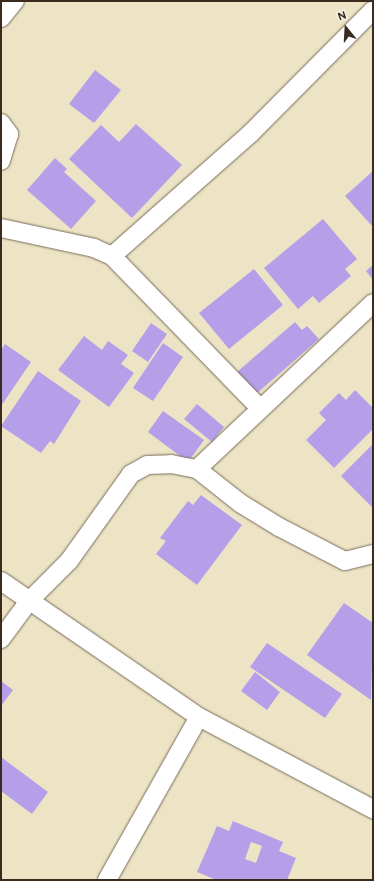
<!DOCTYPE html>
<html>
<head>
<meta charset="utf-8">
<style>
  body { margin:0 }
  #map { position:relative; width:374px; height:881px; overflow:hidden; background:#ede4c6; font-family:"Balsamiq Sans",sans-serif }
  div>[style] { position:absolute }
  .building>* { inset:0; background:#b69fe9 }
  .roads { filter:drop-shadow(0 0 1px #796b59) drop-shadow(0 0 1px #796b59) }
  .minor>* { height:18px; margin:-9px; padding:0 9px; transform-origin:9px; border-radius:9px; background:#fff }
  span { translate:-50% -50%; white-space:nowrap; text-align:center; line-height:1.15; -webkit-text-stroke:3px #f7f3e8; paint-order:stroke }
  .frame { position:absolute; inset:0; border:2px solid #3b2a1e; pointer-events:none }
  .north { position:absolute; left:326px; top:8px; width:40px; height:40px; -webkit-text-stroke:3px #f7f3e8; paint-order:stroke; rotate:342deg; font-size:11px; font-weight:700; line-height:16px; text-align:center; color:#3b2a1e }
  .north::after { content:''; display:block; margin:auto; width:14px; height:18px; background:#3b2a1e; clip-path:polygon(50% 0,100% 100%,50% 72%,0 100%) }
</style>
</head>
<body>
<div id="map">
  <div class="building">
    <i style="clip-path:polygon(95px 70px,121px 90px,94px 123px,69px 104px)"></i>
    <i style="clip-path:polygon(136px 124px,182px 165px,132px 218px,69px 159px,101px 125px,119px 142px)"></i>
    <i style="clip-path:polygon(55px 158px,67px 169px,64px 172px,96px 201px,71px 229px,27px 190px)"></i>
    <i style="clip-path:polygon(373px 171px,373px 227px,345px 196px)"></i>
    <i style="clip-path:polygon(323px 219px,357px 259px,345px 269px,351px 276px,319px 303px,313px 296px,298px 309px,264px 268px)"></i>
    <i style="clip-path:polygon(373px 265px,373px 280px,366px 271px)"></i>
    <i style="clip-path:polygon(254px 269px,283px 305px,229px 349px,199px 313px)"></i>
    <i style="clip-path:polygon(295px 322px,302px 330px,307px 326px,319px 339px,256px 394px,237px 372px)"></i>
    <i style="clip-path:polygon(151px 323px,167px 334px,148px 362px,132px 351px)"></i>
    <i style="clip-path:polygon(84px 336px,102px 350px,108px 341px,128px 355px,121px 364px,134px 373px,109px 407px,58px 370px)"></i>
    <i style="clip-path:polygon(163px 343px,183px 357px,153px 401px,133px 388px)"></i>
    <i style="clip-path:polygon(5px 344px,31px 362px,1px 406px,1px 350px)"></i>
    <i style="clip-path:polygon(38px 371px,81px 401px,54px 444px,50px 441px,41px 453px,1px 426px)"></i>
    <i style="clip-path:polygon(355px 390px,373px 408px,373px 429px,334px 468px,306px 440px,326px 420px,319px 413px,339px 393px,346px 400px)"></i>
    <i style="clip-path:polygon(197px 404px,224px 427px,212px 442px,184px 419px)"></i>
    <i style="clip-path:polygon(163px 411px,204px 440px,188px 462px,148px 432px)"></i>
    <i style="clip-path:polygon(373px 444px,373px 505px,372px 507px,341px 476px)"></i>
    <i style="clip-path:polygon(201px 495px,242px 525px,197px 585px,156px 554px,166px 541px,160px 538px,188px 501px,193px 505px)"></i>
    <i style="clip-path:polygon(344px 603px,373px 623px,371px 700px,307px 655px)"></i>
    <i style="clip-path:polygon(267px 643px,342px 694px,325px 718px,250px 667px)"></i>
    <i style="clip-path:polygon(255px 672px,280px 692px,267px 710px,241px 691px)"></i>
    <i style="clip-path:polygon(1px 681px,13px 690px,1px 706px)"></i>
    <i style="clip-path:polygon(1px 757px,48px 792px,32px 814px,1px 791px)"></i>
    <i style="clip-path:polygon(evenodd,233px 821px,283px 842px,279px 851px,296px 858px,287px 880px,217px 880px,197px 872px,217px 826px,229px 831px,233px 821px,251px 842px,262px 846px,256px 863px,245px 859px,251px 842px)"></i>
  </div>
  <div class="roads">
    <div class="minor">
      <i style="left:1px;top:18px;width:22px;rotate:-51deg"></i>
      <i style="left:1px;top:123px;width:14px;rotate:54deg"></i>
      <i style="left:9px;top:134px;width:28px;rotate:107deg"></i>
      <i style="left:1px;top:228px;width:95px;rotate:12.1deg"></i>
      <i style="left:94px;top:248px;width:20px;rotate:24deg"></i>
      <i style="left:112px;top:256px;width:212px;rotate:45.8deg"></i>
      <i style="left:112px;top:256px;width:186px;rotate:-41.5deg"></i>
      <i style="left:251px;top:133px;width:173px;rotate:-45.2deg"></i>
      <i style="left:197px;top:469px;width:242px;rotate:-43.3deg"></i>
      <i style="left:1px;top:581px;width:240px;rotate:34.5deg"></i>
      <i style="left:199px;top:717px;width:197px;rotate:27.9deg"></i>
      <i style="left:1px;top:639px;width:47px;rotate:-53.6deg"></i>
      <i style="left:29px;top:601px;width:57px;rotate:-45deg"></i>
      <i style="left:69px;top:561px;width:107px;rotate:-54.5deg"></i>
      <i style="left:131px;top:474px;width:18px;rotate:-29deg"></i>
      <i style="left:147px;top:465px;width:24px;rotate:-2deg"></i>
      <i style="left:171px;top:464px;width:26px;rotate:11deg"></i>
      <i style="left:197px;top:469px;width:55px;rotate:38.3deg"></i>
      <i style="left:240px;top:503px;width:46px;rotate:31.6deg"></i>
      <i style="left:279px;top:527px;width:74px;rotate:27.3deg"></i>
      <i style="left:345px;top:561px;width:29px;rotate:-14deg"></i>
      <i style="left:107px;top:880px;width:187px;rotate:-60.6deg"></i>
    </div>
  </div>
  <div class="frame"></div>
  <div class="north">N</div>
</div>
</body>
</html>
